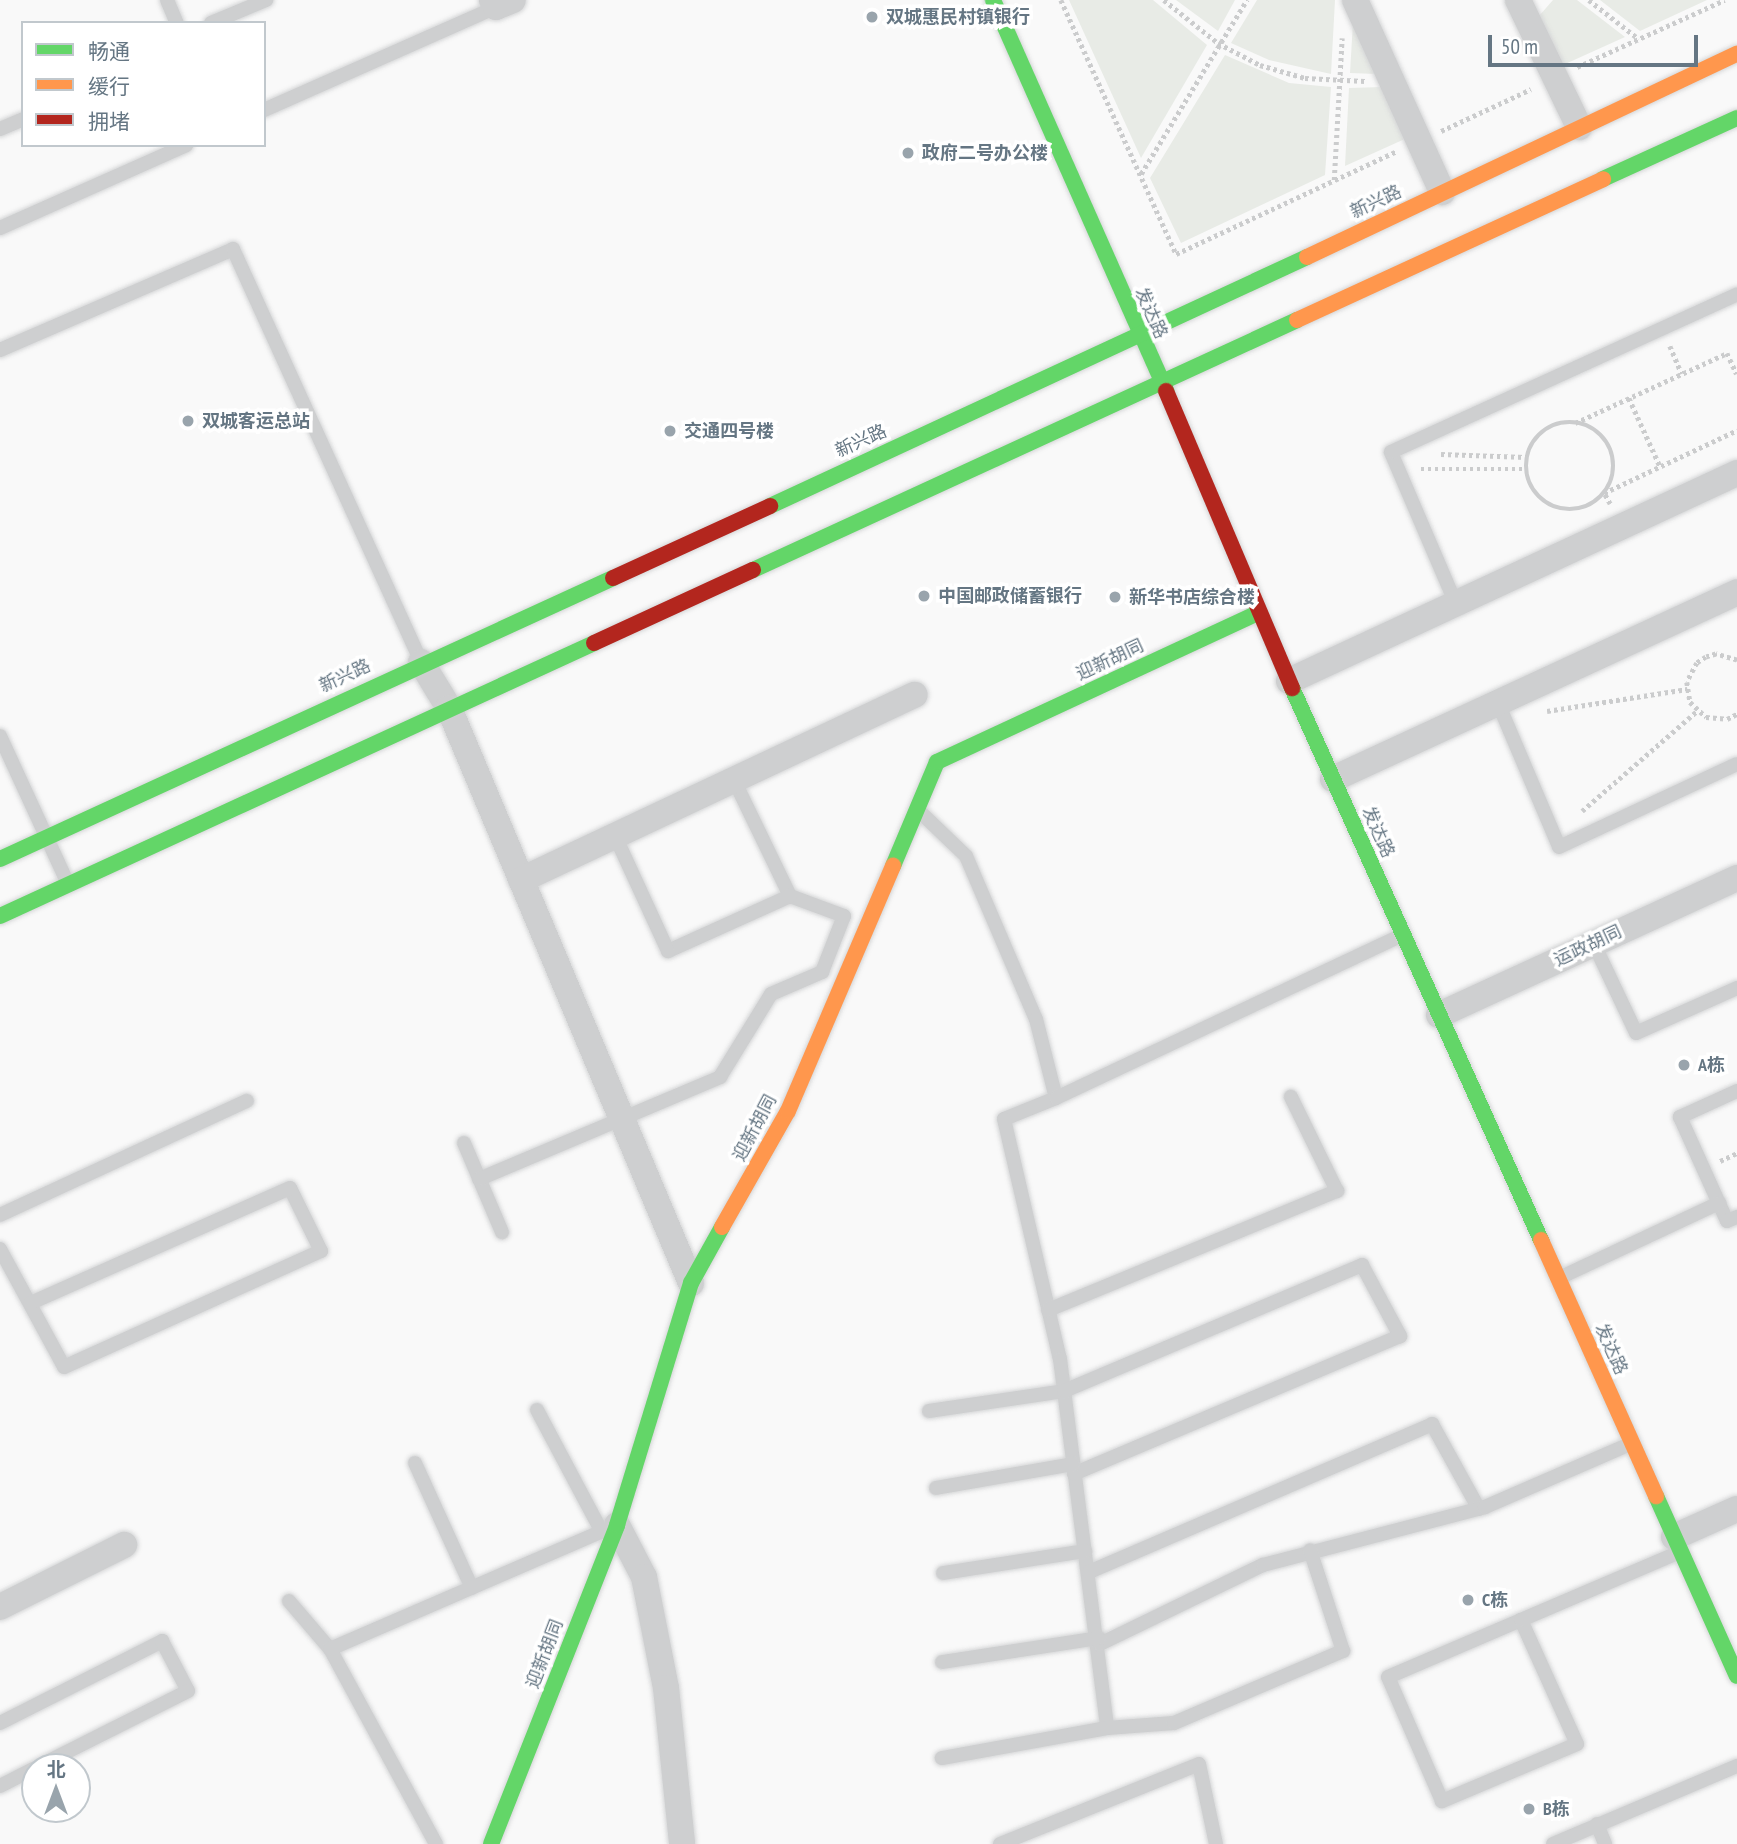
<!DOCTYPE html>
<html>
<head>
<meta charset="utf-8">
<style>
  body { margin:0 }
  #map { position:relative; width:1737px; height:1844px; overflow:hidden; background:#f9f9f9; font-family:"PT Sans Narrow","Noto Sans SC",sans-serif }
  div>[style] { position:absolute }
  .green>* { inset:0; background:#e8ebe6 }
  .path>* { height:4.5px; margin-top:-2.25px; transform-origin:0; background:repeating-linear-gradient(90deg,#cbcccd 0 3.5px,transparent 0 7px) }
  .path>.ring { margin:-2.25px; padding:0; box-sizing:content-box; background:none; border:4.5px solid #cbcccd; border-radius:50% }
  .roads { filter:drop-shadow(0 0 2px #d5d6d7) drop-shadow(0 0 2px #d5d6d7) }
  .lane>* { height:14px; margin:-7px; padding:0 7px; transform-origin:7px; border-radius:7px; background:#cecfd0 }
  .street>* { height:26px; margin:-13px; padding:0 13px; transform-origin:13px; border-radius:13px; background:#cecfd0 }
  .fast>* { height:16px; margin:-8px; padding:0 8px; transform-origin:8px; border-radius:8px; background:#63d668 }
  .slow>* { height:16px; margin:-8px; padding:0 8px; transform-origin:8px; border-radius:8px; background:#ff974d }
  .jam>* { height:16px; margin:-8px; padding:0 8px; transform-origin:8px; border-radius:8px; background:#b3261e }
  .dots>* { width:19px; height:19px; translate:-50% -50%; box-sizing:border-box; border:4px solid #fff; border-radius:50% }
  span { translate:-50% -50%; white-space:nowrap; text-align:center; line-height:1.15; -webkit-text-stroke:7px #fff; paint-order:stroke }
  .poi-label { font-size:18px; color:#657683; font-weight:700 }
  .left { translate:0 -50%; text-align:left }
  .street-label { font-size:18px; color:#657683 }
  .legend { position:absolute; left:21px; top:21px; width:245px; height:126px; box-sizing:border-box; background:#fff; border:2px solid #c1c8cd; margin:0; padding:9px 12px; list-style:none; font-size:21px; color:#657683 }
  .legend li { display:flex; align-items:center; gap:14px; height:35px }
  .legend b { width:35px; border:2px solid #c1c8cd }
  .north { position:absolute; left:21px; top:1753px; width:70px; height:70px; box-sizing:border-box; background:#fff; border:2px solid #c1c8cd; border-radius:50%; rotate:0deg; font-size:19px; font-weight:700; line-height:28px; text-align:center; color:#657683 }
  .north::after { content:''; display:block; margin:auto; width:24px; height:32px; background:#99a4ac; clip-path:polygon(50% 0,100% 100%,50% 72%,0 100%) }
  .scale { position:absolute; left:1488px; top:35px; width:210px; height:32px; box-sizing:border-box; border:4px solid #657683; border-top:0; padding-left:9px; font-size:21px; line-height:24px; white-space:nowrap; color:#657683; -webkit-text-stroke:5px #fff; paint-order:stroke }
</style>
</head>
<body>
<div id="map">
  <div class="green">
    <i style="clip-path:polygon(1069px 0,1153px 0,1207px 45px,1141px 158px)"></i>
    <i style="clip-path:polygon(1176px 0,1235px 0,1218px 31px)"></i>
    <i style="clip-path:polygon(1257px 0,1335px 0,1331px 74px,1269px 60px,1231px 43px)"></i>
    <i style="clip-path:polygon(1553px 0,1577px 0,1625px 37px,1563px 65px,1539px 16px)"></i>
    <i style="clip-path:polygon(1600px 0,1707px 0,1640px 31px)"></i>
    <i style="clip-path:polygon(1353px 22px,1376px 74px,1350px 73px)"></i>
    <i style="clip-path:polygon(1225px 55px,1289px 83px,1331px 87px,1325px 175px,1181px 243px,1150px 178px)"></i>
    <i style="clip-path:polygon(1383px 87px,1407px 138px,1345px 166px,1349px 88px)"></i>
  </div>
  <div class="path">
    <i style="left:1061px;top:0;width:279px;rotate:65.6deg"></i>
    <i style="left:1176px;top:254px;width:242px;rotate:-25deg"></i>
    <i style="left:1164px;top:0;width:69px;rotate:38.5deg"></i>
    <i style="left:1218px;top:43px;width:47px;rotate:27.6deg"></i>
    <i style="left:1260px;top:65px;width:47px;rotate:16.1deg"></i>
    <i style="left:1305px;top:78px;width:60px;rotate:2.9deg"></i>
    <i style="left:1589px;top:0;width:63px;rotate:38deg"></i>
    <i style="left:1577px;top:67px;width:162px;rotate:-24.4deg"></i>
    <i style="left:1441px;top:131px;width:99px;rotate:-25deg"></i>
    <i style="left:1141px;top:174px;width:204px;rotate:-58.7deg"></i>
    <i style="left:1334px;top:180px;width:142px;rotate:-86.8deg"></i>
    <i style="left:1670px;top:346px;width:30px;rotate:67deg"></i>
    <i style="left:1629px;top:398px;width:75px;rotate:65.5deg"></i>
    <i class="ring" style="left:1526px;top:422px;width:83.5px;height:83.5px"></i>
    <i style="left:1575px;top:423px;width:167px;rotate:-24.7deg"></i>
    <i style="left:1727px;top:353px;width:23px;rotate:65deg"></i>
    <i style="left:1441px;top:454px;width:86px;rotate:2deg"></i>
    <i style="left:1421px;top:469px;width:104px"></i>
    <i style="left:1610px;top:504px;width:13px;rotate:-119deg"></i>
    <i style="left:1604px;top:493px;width:147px;rotate:-25.3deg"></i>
    <i style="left:1737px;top:660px;width:22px;rotate:-164deg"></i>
    <i style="left:1716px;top:654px;width:10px;rotate:163deg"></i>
    <i style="left:1706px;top:657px;width:11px;rotate:146deg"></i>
    <i style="left:1697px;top:663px;width:21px;rotate:118deg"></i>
    <i style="left:1687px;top:682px;width:20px;rotate:81deg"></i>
    <i style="left:1690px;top:702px;width:22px;rotate:43deg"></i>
    <i style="left:1706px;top:717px;width:21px;rotate:5deg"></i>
    <i style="left:1727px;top:719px;width:11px;rotate:-27deg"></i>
    <i style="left:1547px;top:711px;width:142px;rotate:-8.9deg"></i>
    <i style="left:1582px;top:811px;width:152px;rotate:-41deg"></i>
    <i style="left:1720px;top:1161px;width:19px;rotate:-25deg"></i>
  </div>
  <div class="roads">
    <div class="lane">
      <i style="left:167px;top:0;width:25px;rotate:67deg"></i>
      <i style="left:211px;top:23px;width:60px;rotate:-22.7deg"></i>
      <i style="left:264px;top:110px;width:254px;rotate:-23.9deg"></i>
      <i style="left:0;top:129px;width:25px;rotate:-23deg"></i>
      <i style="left:0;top:228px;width:204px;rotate:-24deg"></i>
      <i style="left:0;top:350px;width:254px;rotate:-23.4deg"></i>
      <i style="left:233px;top:249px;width:454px;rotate:65.5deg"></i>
      <i style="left:1456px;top:604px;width:165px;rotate:-113.2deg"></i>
      <i style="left:1391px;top:452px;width:380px;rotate:-24.5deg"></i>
      <i style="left:1498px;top:703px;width:156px;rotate:67deg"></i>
      <i style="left:1559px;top:847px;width:196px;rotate:-25deg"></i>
      <i style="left:0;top:736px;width:163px;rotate:65.3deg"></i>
      <i style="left:734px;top:780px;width:129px;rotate:64.2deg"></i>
      <i style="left:918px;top:810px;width:66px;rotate:43.8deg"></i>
      <i style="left:966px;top:856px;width:177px;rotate:66.8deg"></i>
      <i style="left:1036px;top:1019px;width:81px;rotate:75.8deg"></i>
      <i style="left:1056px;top:1098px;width:56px;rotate:158deg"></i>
      <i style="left:1004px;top:1119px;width:246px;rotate:76.9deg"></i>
      <i style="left:1060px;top:1359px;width:372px;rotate:82.7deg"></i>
      <i style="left:1107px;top:1728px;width:168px;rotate:169.7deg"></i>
      <i style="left:1594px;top:944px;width:98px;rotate:64.7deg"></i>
      <i style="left:1636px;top:1033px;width:111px;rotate:-24deg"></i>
      <i style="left:1737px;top:1091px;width:63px;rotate:155.5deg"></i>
      <i style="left:1680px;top:1117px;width:114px;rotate:65.7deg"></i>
      <i style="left:1727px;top:1221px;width:11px;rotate:-22deg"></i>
      <i style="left:1056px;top:1098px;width:383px;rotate:-25.2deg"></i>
      <i style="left:464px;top:1143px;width:97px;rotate:66.9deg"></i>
      <i style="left:479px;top:1179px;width:262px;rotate:-22.9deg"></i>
      <i style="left:720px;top:1077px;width:97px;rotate:-58.4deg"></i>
      <i style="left:771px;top:994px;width:56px;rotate:-23.3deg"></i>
      <i style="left:822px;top:972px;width:60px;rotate:-68.6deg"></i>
      <i style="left:844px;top:916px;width:58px;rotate:-159.7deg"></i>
      <i style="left:790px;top:896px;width:134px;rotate:155.7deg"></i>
      <i style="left:668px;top:951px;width:127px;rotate:-114.7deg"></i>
      <i style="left:0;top:1215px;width:272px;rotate:-24.8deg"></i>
      <i style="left:0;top:1249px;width:134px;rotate:61.5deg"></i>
      <i style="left:64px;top:1367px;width:282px;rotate:-24.3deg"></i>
      <i style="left:321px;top:1251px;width:70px;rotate:-116.2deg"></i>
      <i style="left:290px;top:1188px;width:284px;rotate:156.1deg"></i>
      <i style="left:1559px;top:1278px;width:177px;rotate:-25.1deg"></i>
      <i style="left:1048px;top:1310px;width:313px;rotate:-22.4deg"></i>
      <i style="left:1337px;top:1191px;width:105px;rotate:-116.1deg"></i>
      <i style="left:537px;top:1410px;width:138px;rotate:62deg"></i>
      <i style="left:929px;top:1411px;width:136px;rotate:-8.4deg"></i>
      <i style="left:1064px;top:1391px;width:324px;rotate:-22.9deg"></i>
      <i style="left:1362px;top:1265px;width:81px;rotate:61.8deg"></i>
      <i style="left:1400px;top:1336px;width:354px;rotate:157.1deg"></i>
      <i style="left:415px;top:1463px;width:137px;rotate:65.5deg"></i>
      <i style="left:936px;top:1488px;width:139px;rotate:-9.9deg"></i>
      <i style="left:1089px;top:1572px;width:374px;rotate:-23.3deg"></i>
      <i style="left:1432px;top:1424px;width:97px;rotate:61.1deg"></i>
      <i style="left:943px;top:1573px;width:144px;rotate:-8.8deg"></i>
      <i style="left:289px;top:1601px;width:63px;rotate:49.5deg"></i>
      <i style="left:1521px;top:1620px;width:136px;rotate:65.7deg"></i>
      <i style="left:1577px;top:1744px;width:147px;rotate:157.1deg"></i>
      <i style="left:1442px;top:1801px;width:135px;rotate:-113.5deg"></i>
      <i style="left:1388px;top:1677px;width:145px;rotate:-23.2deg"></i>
      <i style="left:1521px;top:1620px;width:173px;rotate:-23.2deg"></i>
      <i style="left:1100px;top:1644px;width:181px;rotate:-25.9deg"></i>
      <i style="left:1263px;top:1565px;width:229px;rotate:-14.6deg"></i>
      <i style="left:1485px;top:1507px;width:158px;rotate:-23.5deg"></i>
      <i style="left:942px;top:1662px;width:159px;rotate:-8.7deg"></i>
      <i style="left:0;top:1723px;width:182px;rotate:-26.8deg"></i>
      <i style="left:162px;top:1641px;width:56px;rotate:62.5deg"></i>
      <i style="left:188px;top:1691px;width:169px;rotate:153.3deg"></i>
      <i style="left:1107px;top:1728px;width:67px;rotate:-4.3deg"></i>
      <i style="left:1174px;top:1723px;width:184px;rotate:-23.1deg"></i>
      <i style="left:1343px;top:1651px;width:106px;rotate:-108.1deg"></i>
      <i style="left:0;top:1786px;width:39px;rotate:-27deg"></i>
      <i style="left:1597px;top:1824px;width:22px;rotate:68deg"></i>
      <i style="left:436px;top:1844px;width:222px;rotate:-118.5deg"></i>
      <i style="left:330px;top:1649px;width:305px;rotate:-23.4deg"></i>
      <i style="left:1000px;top:1844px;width:214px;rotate:-21.9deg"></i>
      <i style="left:1199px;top:1764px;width:82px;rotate:78deg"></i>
      <i style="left:1553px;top:1844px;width:200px;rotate:-23deg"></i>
    </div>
    <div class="street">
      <i style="left:492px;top:0;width:8px;rotate:60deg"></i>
      <i style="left:496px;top:7px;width:18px;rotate:-22deg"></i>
      <i style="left:1355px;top:0;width:211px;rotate:65.6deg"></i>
      <i style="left:1518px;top:0;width:141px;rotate:64.3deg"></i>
      <i style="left:421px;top:662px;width:54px;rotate:58.7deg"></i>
      <i style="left:449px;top:708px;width:624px;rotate:67.18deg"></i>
      <i style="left:1289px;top:681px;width:494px;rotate:-24.9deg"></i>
      <i style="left:1333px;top:779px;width:445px;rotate:-24.8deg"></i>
      <i style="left:521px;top:880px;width:435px;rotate:-25.2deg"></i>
      <i style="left:1439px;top:1015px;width:328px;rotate:-24.7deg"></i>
      <i style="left:617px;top:1525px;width:59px;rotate:62.6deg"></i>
      <i style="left:644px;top:1577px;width:113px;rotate:78.8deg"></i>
      <i style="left:666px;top:1688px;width:157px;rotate:84.1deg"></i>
      <i style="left:1674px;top:1537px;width:69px;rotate:-24deg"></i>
      <i style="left:0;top:1607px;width:139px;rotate:-26.6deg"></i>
    </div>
    <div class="fast">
      <i style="left:993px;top:0;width:428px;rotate:66.1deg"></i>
      <i style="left:1603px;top:179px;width:147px;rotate:-24.5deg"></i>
      <i style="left:770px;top:506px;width:592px;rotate:-24.88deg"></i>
      <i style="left:753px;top:570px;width:599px;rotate:-24.68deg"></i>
      <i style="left:1292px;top:688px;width:606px;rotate:65.72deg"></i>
      <i style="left:0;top:859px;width:674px;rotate:-24.63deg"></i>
      <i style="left:893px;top:866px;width:113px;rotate:-67.1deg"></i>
      <i style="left:937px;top:762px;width:354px;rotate:-24.9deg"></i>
      <i style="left:0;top:916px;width:654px;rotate:-24.68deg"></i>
      <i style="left:1656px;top:1496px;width:197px;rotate:65.8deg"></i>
      <i style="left:491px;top:1844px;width:343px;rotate:-68.4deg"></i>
      <i style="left:617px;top:1525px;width:253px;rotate:-73deg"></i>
      <i style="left:691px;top:1283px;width:64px;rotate:-61deg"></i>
    </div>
    <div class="slow">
      <i style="left:1307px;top:257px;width:476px;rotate:-25.3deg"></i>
      <i style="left:1297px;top:320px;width:337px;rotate:-24.7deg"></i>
      <i style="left:722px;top:1227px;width:133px;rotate:-60.4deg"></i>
      <i style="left:788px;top:1111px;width:267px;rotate:-66.8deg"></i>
      <i style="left:1541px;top:1240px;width:281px;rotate:65.8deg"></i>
    </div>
    <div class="jam">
      <i style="left:1166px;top:391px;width:323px;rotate:67deg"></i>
      <i style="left:613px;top:578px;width:173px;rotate:-24.6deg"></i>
      <i style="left:594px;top:643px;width:175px;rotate:-24.7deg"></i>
    </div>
  </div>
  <div class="dots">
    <i style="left:872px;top:17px;background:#99a4ac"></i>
    <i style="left:908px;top:153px;background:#99a4ac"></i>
    <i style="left:188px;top:421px;background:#99a4ac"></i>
    <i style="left:670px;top:431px;background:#99a4ac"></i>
    <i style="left:924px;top:596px;background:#99a4ac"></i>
    <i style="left:1115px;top:597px;background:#99a4ac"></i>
    <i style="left:1684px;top:1065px;background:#99a4ac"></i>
    <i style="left:1468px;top:1600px;background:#99a4ac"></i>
    <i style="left:1529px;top:1809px;background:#99a4ac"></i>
  </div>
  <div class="poi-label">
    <span class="left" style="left:886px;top:17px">双城惠民村镇银行</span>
    <span class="left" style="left:922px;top:153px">政府二号办公楼</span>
    <span class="left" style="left:202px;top:421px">双城客运总站</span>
    <span class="left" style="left:684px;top:431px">交通四号楼</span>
    <span class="left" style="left:938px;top:596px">中国邮政储蓄银行</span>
    <span class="left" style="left:1129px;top:597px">新华书店综合楼</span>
    <span class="left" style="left:1698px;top:1065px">A栋</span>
    <span class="left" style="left:1482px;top:1600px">C栋</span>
    <span class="left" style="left:1543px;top:1809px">B栋</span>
  </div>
  <div class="street-label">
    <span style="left:1376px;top:202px;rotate:-25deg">新兴路</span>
    <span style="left:1151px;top:313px;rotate:66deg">发达路</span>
    <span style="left:861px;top:441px;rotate:-24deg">新兴路</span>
    <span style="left:1110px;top:660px;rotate:-25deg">迎新胡同</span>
    <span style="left:345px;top:676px;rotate:-25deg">新兴路</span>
    <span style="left:1378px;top:832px;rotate:66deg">发达路</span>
    <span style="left:1588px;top:946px;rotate:-25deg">运政胡同</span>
    <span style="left:755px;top:1128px;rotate:-62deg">迎新胡同</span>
    <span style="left:1611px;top:1349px;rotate:66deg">发达路</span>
    <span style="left:545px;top:1654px;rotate:-69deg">迎新胡同</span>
  </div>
  <ul class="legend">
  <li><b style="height:9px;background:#63d668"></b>畅通</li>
  <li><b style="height:9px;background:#ff974d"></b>缓行</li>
  <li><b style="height:9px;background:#b3261e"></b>拥堵</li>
  </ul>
  <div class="north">北</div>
  <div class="scale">50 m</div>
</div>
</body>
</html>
